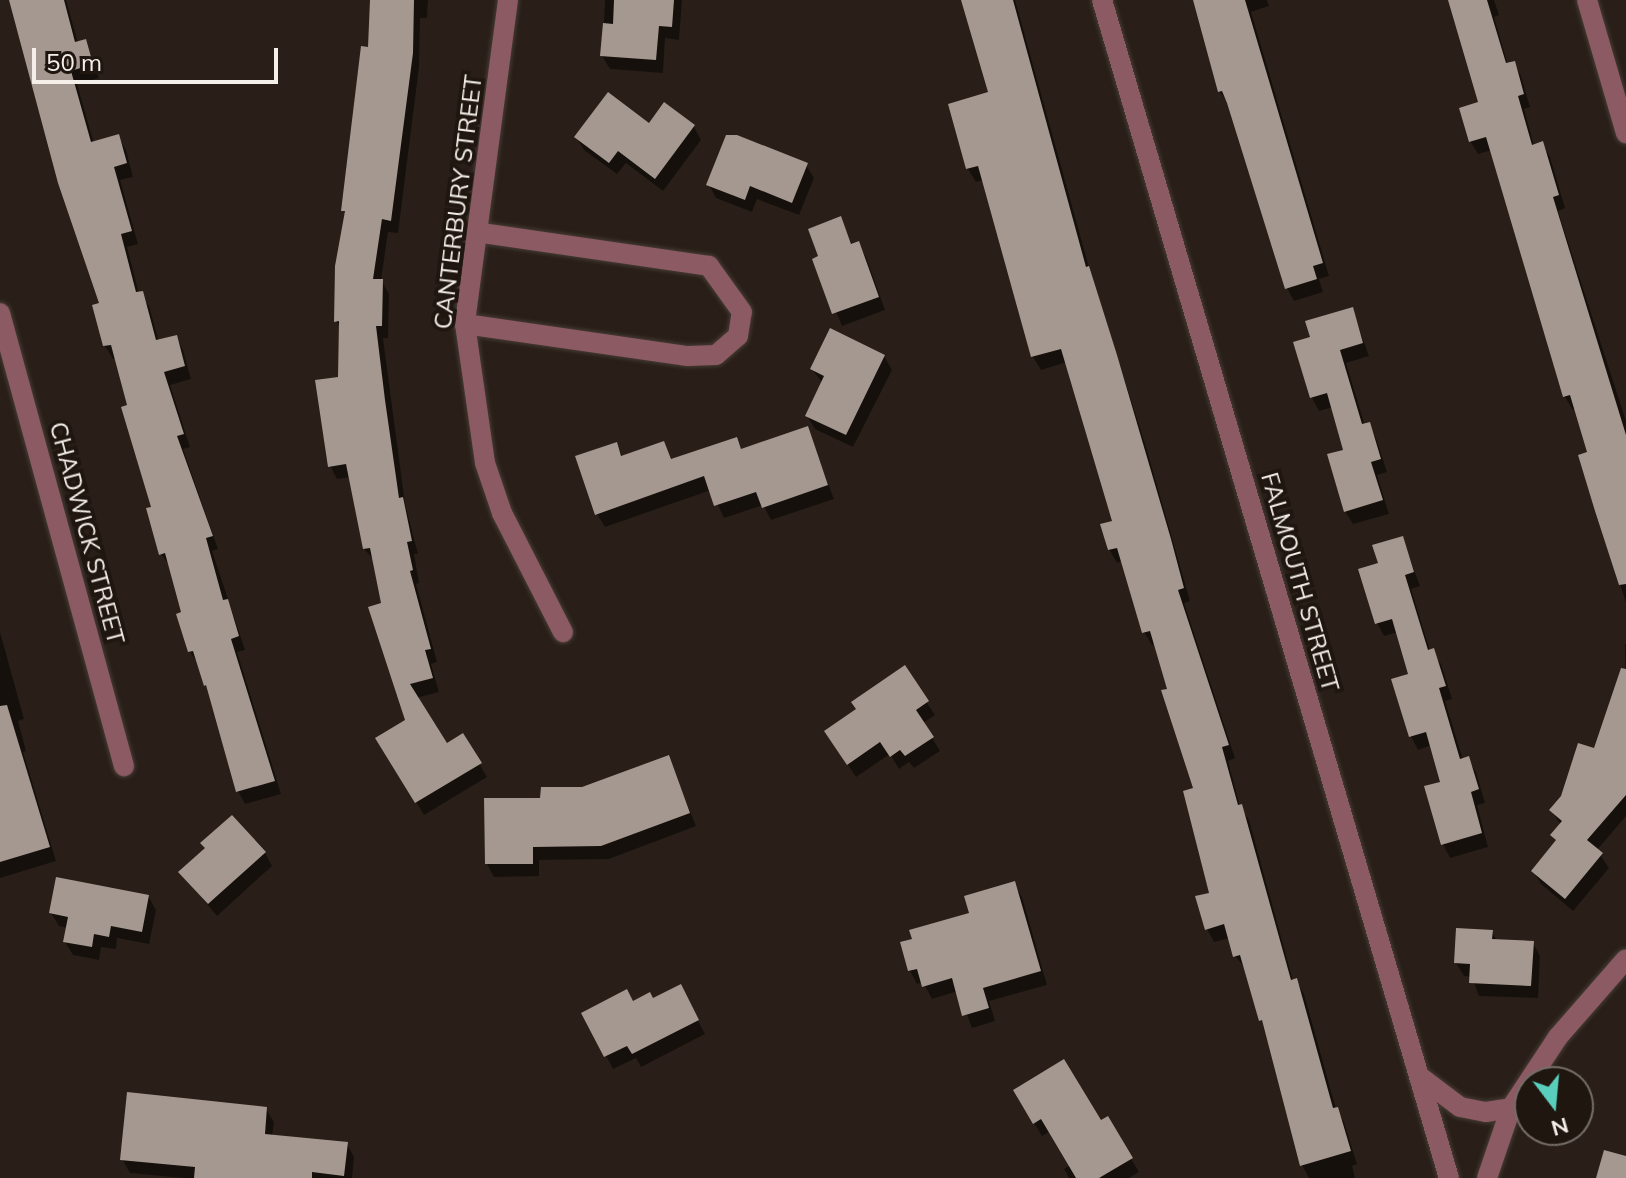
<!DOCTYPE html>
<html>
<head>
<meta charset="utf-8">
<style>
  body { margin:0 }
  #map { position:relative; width:1626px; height:1178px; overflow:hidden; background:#291f18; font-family:Mulish,sans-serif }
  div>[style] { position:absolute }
  .shadow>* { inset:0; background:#0007 }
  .building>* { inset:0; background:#a59890 }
  .roads { filter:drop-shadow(0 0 2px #463c35) drop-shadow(0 0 2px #463c35) }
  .minor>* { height:20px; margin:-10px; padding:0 10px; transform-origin:10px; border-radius:10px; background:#8b5a63 }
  span { translate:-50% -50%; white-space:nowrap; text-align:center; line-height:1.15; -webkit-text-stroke:8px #1f160f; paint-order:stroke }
  .street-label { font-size:24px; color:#f5efea }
  .north { position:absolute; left:1514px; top:1066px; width:80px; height:80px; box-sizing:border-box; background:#1f160f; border:2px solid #756d67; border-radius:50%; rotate:164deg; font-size:22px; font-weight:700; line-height:32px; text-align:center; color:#f5efea }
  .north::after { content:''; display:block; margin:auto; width:28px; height:36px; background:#5acebc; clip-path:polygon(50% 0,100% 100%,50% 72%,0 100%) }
  .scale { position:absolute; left:32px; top:48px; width:246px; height:36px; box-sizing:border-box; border:4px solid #f5efea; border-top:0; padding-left:10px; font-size:24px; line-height:28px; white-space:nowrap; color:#f5efea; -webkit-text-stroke:6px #1f160f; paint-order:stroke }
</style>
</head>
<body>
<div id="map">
  <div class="shadow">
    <i style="clip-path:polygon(11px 0,66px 0,78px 43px,85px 41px,99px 78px,77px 84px,94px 144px,118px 137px,126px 150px,133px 177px,120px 180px,138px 244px,127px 247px,139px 294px,149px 306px,159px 342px,176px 337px,183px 350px,191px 379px,170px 385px,190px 447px,183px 449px,218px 549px,212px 551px,245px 650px,237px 652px,281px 794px,245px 804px,238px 791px,211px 695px,199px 664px,190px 652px,184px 613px,170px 566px,161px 554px,154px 508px,116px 358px,113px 359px,105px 346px,102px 304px)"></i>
    <i style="clip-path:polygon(372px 0,428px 0,427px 18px,420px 18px,419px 67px,398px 233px,388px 232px,381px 280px,389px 294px,388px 338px,383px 338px,405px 504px,418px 554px,414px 554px,419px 583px,416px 584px,437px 662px,431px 664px,439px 692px,416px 698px,446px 746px,463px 736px,487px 777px,424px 815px,378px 739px,407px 721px,375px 561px,364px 549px,351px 477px,337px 479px,330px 466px,340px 379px,341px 329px,336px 321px,346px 216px,344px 210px,370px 49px)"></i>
    <i style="clip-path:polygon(605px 0,682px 0,679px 40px,665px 38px,663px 73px,610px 69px,602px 56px)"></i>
    <i style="clip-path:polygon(963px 0,1015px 0,1090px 271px,1146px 447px,1190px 601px,1184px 603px,1235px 758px,1228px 761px,1240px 807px,1249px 820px,1293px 981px,1296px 980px,1304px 994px,1336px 1109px,1344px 1122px,1357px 1164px,1352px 1166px,1355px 1178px,1309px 1178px,1302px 1165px,1267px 1032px,1245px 968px,1235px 956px,1230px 938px,1214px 942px,1207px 929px,1212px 894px,1195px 789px,1156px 644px,1152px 645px,1144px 632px,1123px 561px,1117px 563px,1109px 549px,1114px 522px,1067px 362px,1041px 370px,1033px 357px,984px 180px,976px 182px,968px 169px,950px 105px,990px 93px)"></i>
    <i style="clip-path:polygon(1193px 0,1267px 0,1269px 6px,1251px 12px,1329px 276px,1319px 279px,1323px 292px,1294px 301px,1287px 288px,1229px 104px,1219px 91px)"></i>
    <i style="clip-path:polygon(1451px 0,1494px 0,1499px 15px,1494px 17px,1508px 65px,1514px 63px,1521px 76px,1530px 107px,1524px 109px,1534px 146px,1542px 144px,1550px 157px,1565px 208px,1558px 211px,1626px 421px,1626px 603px,1580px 456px,1589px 454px,1576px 408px,1573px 410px,1565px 397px,1492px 150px,1478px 154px,1470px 141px,1481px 104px)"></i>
    <i style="clip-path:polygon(649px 126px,694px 127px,701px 140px,663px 191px,626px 163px,617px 174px,584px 150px,576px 137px)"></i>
    <i style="clip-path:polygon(806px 165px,814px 178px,799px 215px,757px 199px,752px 212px,716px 198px,709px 185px)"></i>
    <i style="clip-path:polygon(840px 219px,853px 246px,858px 244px,866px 257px,885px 310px,842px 326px,815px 260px,821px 258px)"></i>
    <i style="clip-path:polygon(1352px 309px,1369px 356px,1346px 363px,1365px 426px,1369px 425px,1376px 438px,1387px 472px,1377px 475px,1389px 514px,1353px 524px,1345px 511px,1346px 451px,1333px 407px,1319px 411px,1312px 398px,1296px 343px,1313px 338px)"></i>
    <i style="clip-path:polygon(884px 356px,892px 370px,853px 447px,815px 429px,807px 416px,823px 384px,812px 369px)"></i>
    <i style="clip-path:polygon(807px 428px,834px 499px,771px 520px,763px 505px,724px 518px,711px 490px,605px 527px,597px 514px,616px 444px,623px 457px,663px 443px,672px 461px,736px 439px,742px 450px)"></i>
    <i style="clip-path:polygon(1402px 538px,1420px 586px,1411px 589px,1430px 651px,1441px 664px,1452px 699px,1445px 701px,1463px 760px,1468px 759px,1476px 772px,1485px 803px,1477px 805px,1488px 847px,1450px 858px,1443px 844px,1443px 783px,1432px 745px,1418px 750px,1411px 736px,1410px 675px,1398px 632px,1384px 636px,1377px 623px,1380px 564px)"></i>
    <i style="clip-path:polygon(0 632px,24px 719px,18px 721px,26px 751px,23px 752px,56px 861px,0 878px)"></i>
    <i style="clip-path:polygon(1625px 644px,1626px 644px,1626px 816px,1597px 850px,1609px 868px,1573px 911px,1541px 884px,1533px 871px,1557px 842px,1553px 835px,1561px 825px,1551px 810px,1596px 751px,1626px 720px)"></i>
    <i style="clip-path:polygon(904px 668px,935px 715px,923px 723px,940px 751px,914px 768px,909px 762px,899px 769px,890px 754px,856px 777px,834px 744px,858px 710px)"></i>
    <i style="clip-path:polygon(668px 758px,696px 826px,609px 859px,539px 860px,539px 876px,494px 877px,487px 864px,542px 800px,583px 789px)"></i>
    <i style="clip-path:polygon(265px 853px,272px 866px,217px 916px,181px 873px)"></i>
    <i style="clip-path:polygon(1014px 884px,1022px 897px,1047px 985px,989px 1001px,995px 1021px,972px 1028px,958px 991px,932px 999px,923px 982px,917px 984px,910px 971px,971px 914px)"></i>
    <i style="clip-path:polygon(148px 896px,156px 910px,149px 944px,117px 938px,116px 949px,101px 947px,99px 960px,73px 955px,65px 942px,68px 928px,59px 926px,51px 913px)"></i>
    <i style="clip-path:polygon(1492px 932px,1497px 941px,1533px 943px,1540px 956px,1538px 998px,1479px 996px,1472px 977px,1464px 976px,1456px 963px)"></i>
    <i style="clip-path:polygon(653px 1000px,687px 1000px,705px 1034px,641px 1067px,636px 1058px,613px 1069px,584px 1013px)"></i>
    <i style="clip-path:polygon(1015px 1091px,1100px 1123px,1107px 1119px,1139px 1172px,1129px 1178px,1069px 1178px,1064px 1169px,1071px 1165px,1051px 1131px,1042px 1136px)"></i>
    <i style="clip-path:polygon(266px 1109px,274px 1122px,272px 1136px,347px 1144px,354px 1157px,352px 1178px,184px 1178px,130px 1173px,122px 1159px)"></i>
  </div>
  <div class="building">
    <i style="clip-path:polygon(9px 0,64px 0,75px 42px,86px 39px,93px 64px,71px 71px,91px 142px,119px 134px,127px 163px,114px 167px,132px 231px,121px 234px,136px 292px,143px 291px,156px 340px,177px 335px,185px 366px,164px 372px,184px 434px,177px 436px,213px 536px,206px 538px,223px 600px,228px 599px,239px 636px,231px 639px,275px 781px,236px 792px,206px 685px,204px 686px,193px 651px,188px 652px,176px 614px,181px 612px,165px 553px,159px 555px,146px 508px,151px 507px,121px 407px,127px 405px,111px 345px,103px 346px,92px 305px,99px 303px,58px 183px)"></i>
    <i style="clip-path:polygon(370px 0,414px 0,413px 53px,391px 221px,382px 219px,373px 279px,383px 279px,382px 326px,376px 326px,385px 400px,399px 498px,403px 497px,412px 541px,407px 542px,413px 570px,410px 571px,431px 649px,425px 650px,433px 678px,410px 684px,447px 743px,463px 733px,482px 763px,415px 803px,375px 738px,405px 720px,368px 607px,381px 603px,370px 548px,363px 549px,346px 464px,328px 467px,315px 380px,338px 377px,339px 321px,334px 322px,335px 266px,345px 211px,341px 211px,361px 46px,368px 47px)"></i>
    <i style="clip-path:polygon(614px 0,674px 0,672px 27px,659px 26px,656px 60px,600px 56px,603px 23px,613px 24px)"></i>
    <i style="clip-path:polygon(961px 0,1013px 0,1086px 267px,1089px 266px,1117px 355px,1171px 539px,1184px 588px,1178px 590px,1229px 745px,1222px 747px,1238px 805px,1242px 804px,1291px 980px,1297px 978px,1333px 1108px,1338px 1107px,1351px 1151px,1300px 1166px,1262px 1020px,1259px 1021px,1240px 955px,1233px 957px,1224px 924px,1205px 930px,1195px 896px,1209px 893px,1183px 791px,1193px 788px,1161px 690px,1167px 689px,1150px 631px,1142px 633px,1117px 548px,1108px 550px,1100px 524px,1112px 521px,1061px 349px,1031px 357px,978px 166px,966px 169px,948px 104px,988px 92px)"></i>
    <i style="clip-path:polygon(1193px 0,1245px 0,1323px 263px,1313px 266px,1317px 279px,1285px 289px,1227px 103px,1222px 91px,1218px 92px)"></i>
    <i style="clip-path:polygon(1448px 0,1487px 0,1506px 63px,1515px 61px,1524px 94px,1518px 96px,1532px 145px,1543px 141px,1559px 195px,1553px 197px,1626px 435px,1626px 584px,1619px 585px,1595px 511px,1578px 455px,1587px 452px,1570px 395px,1563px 397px,1486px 137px,1469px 142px,1459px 108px,1478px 102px)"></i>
    <i style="clip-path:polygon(608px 92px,649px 123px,664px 102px,695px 125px,655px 179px,618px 151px,609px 163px,574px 137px)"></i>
    <i style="clip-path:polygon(726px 135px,737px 135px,808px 163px,792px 203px,750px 186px,745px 200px,706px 185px)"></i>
    <i style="clip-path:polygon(841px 216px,851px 244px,859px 241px,879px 297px,832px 314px,812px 259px,818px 256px,808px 229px)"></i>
    <i style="clip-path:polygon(1353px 307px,1363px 343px,1340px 350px,1362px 424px,1370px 422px,1381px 459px,1371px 462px,1383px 500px,1344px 512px,1327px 454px,1343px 450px,1327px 393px,1310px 398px,1293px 342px,1310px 337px,1305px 321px)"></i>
    <i style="clip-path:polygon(830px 328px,885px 355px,846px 435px,805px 416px,824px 376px,810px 369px)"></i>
    <i style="clip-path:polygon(808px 426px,828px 485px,762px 508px,756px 492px,714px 506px,704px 476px,595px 515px,575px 456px,617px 442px,621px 456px,664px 441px,671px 459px,737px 437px,741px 449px)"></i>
    <i style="clip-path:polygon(1403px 536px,1414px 572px,1405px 575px,1428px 650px,1434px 648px,1446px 686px,1439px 688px,1460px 759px,1469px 756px,1479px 789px,1471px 792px,1482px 833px,1441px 845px,1424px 786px,1440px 782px,1426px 732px,1409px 737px,1391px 679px,1408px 674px,1392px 619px,1375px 624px,1358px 569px,1378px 563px,1372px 545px)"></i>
    <i style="clip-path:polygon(905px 665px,929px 701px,916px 710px,934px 737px,905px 756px,900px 750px,890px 757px,880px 742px,847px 765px,824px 731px,856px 709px,851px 702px)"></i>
    <i style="clip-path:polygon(1621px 668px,1626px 669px,1626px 795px,1587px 840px,1603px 853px,1565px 899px,1531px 871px,1556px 840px,1550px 835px,1562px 821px,1549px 810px,1561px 796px,1578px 743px,1594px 748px)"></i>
    <i style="clip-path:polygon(7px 705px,50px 847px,0 862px,0 706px)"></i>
    <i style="clip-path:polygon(669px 755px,690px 813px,601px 846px,533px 847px,533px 864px,485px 864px,484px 798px,540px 798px,541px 787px,582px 787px)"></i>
    <i style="clip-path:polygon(232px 815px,266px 852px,208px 904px,178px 872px,205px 848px,200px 843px)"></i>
    <i style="clip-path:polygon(56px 877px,149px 895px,142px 932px,111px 926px,109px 937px,94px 934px,92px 947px,63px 942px,68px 917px,49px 913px)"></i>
    <i style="clip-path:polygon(1015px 881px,1041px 971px,983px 988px,989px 1008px,962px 1016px,952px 978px,922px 987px,917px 969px,908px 971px,900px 942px,912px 939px,909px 930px,969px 913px,964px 896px)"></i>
    <i style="clip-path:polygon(1456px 928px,1493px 930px,1492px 939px,1534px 941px,1531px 986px,1469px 983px,1470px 964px,1454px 963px)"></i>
    <i style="clip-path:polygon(681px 984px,699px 1020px,632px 1054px,627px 1046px,604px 1057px,581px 1013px,627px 989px,633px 1001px,650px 992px,653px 998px)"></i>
    <i style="clip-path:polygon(1064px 1059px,1101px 1120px,1108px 1116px,1133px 1158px,1099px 1178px,1076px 1178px,1041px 1119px,1033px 1124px,1013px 1090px)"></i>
    <i style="clip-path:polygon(127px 1092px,267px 1107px,265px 1134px,348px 1142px,344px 1176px,312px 1172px,312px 1178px,194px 1178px,195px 1167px,120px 1160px)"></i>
    <i style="clip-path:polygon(1604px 1150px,1626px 1156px,1626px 1178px,1596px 1178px)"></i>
  </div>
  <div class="roads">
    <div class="minor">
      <i style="left:508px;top:0;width:327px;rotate:97.6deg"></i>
      <i style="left:465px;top:324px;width:140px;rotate:81.8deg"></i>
      <i style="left:485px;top:463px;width:53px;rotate:71.2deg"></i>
      <i style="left:502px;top:513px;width:134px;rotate:62.9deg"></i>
      <i style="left:1102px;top:0;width:1228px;rotate:73.59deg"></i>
      <i style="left:1587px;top:0;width:139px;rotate:73.7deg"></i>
      <i style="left:0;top:313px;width:470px;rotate:74.7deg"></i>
      <i style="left:465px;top:324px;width:225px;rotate:8.2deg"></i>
      <i style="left:688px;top:356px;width:28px;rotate:-2deg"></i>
      <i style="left:716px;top:355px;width:29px;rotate:-41deg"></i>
      <i style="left:738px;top:336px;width:24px;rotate:-81deg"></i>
      <i style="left:742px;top:312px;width:57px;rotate:-125.7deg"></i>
      <i style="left:709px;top:266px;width:234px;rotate:-171.7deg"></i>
      <i style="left:1419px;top:1076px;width:51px;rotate:37.1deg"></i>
      <i style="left:1460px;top:1107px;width:26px;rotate:11deg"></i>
      <i style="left:1486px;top:1112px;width:25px;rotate:-9deg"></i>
      <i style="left:1487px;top:1178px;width:74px;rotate:-71.1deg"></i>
      <i style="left:1511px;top:1108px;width:85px;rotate:-56.5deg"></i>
      <i style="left:1558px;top:1037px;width:103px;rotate:-48.9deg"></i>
    </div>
  </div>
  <div class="street-label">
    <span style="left:458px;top:202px;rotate:-83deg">CANTERBURY STREET</span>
    <span style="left:87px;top:533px;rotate:75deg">CHADWICK STREET</span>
    <span style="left:1300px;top:582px;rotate:74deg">FALMOUTH STREET</span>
  </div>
  <div class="north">N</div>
  <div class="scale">50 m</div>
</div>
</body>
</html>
